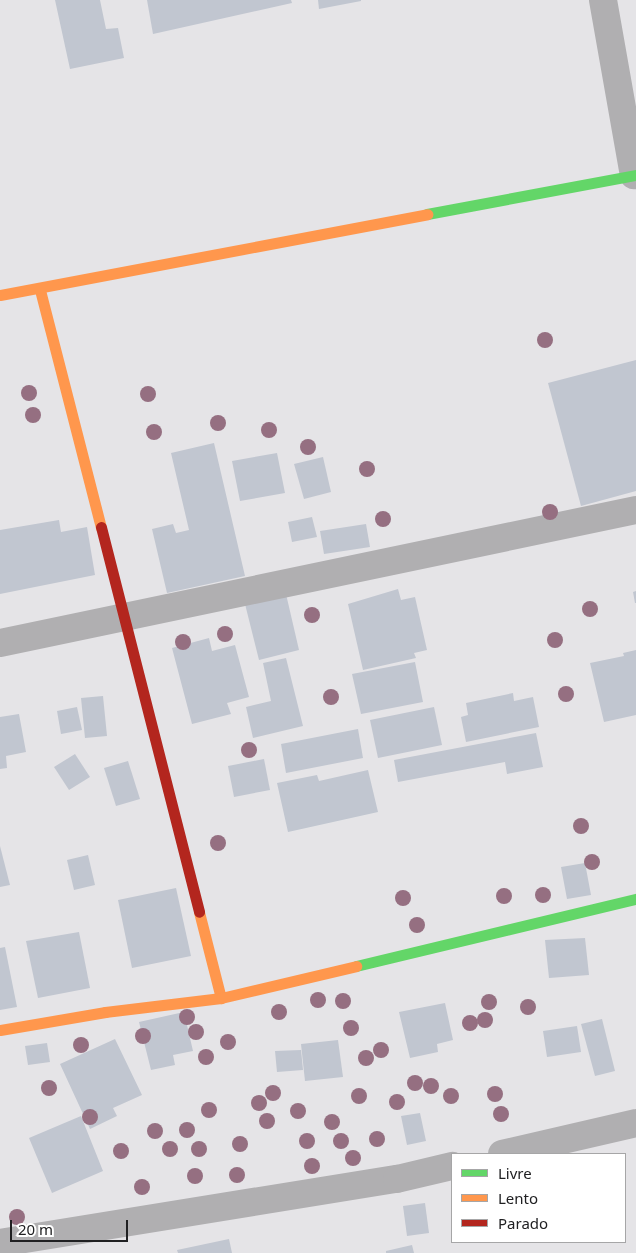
<!DOCTYPE html>
<html>
<head>
<meta charset="utf-8">
<style>
  body { margin:0 }
  #map { position:relative; width:636px; height:1253px; overflow:hidden; background:#e5e4e7; font-family:"Noto Sans",sans-serif }
  div>[style] { position:absolute }
  .building>* { inset:0; background:#c1c6d0 }
  .street>* { height:28px; margin:-14px; padding:0 14px; transform-origin:14px; border-radius:14px; background:#b0afb1 }
  .fast>* { height:11px; margin:-5.5px; padding:0 5.5px; transform-origin:5.5px; border-radius:5.5px; background:#63d668 }
  .slow>* { height:11px; margin:-5.5px; padding:0 5.5px; transform-origin:5.5px; border-radius:5.5px; background:#ff974d }
  .jam>* { height:11px; margin:-5.5px; padding:0 5.5px; transform-origin:5.5px; border-radius:5.5px; background:#b3261e }
  .trees>* { width:16px; height:16px; margin:-8px; border-radius:50%; background:#956f81 }
  span { translate:-50% -50%; white-space:nowrap; text-align:center; line-height:1.15; -webkit-text-stroke:4px #fff; paint-order:stroke }
  .legend { position:absolute; left:451px; top:1153px; width:175px; height:90px; box-sizing:border-box; background:#fff; border:1px solid #a6a6a7; margin:0; padding:6px 9px; list-style:none; font-size:15px; color:#202022 }
  .legend li { display:flex; align-items:center; gap:10px; height:25px }
  .legend b { width:25px; border:1px solid #a6a6a7 }
  .scale { position:absolute; left:10px; top:1220px; width:118px; height:22px; box-sizing:border-box; border:2px solid #202022; border-top:0; padding-left:6px; font-size:15px; line-height:18px; white-space:nowrap; color:#202022; -webkit-text-stroke:4px #fff; paint-order:stroke }
</style>
</head>
<body>
<div id="map">
  <div class="building">
    <i style="clip-path:polygon(55px 0,100px 0,106px 29px,118px 28px,124px 58px,70px 69px)"></i>
    <i style="clip-path:polygon(147px 0,291px 0,292px 3px,153px 34px)"></i>
    <i style="clip-path:polygon(318px 0,361px 0,361px 1px,319px 9px)"></i>
    <i style="clip-path:polygon(636px 360px,636px 491px,581px 506px,548px 383px)"></i>
    <i style="clip-path:polygon(214px 443px,245px 576px,167px 593px,152px 529px,173px 524px,176px 533px,189px 530px,171px 453px)"></i>
    <i style="clip-path:polygon(277px 453px,285px 493px,240px 501px,232px 461px)"></i>
    <i style="clip-path:polygon(323px 457px,331px 492px,304px 499px,294px 464px)"></i>
    <i style="clip-path:polygon(312px 517px,317px 537px,292px 542px,288px 522px)"></i>
    <i style="clip-path:polygon(59px 520px,61px 532px,87px 527px,95px 575px,0 594px,0 530px)"></i>
    <i style="clip-path:polygon(366px 524px,370px 547px,324px 554px,320px 531px)"></i>
    <i style="clip-path:polygon(398px 589px,401px 600px,415px 597px,427px 650px,414px 653px,416px 658px,363px 670px,348px 604px)"></i>
    <i style="clip-path:polygon(636px 591px,636px 603px,635px 603px,633px 592px)"></i>
    <i style="clip-path:polygon(286px 594px,299px 650px,259px 660px,245px 604px)"></i>
    <i style="clip-path:polygon(209px 638px,212px 651px,235px 645px,249px 697px,227px 703px,231px 714px,192px 724px,172px 648px)"></i>
    <i style="clip-path:polygon(636px 650px,636px 715px,604px 722px,590px 663px,624px 656px,623px 653px)"></i>
    <i style="clip-path:polygon(286px 658px,303px 726px,253px 738px,246px 707px,271px 701px,263px 663px)"></i>
    <i style="clip-path:polygon(415px 662px,423px 702px,361px 714px,352px 674px)"></i>
    <i style="clip-path:polygon(513px 693px,514px 701px,533px 697px,539px 727px,466px 742px,461px 717px,468px 715px,466px 703px)"></i>
    <i style="clip-path:polygon(103px 696px,107px 736px,85px 738px,81px 698px)"></i>
    <i style="clip-path:polygon(77px 707px,82px 730px,61px 734px,57px 711px)"></i>
    <i style="clip-path:polygon(434px 707px,442px 745px,378px 758px,370px 720px)"></i>
    <i style="clip-path:polygon(19px 714px,26px 752px,6px 756px,7px 768px,0 769px,0 717px)"></i>
    <i style="clip-path:polygon(358px 729px,363px 758px,286px 773px,281px 744px)"></i>
    <i style="clip-path:polygon(536px 733px,543px 767px,507px 774px,505px 762px,398px 782px,394px 760px)"></i>
    <i style="clip-path:polygon(75px 754px,90px 777px,69px 790px,54px 767px)"></i>
    <i style="clip-path:polygon(264px 759px,270px 790px,234px 797px,228px 766px)"></i>
    <i style="clip-path:polygon(128px 761px,140px 799px,116px 806px,104px 768px)"></i>
    <i style="clip-path:polygon(368px 770px,378px 812px,288px 832px,277px 783px,317px 775px,319px 781px)"></i>
    <i style="clip-path:polygon(0 846px,10px 885px,0 887px)"></i>
    <i style="clip-path:polygon(88px 855px,95px 885px,74px 890px,67px 860px)"></i>
    <i style="clip-path:polygon(585px 863px,591px 895px,567px 899px,561px 867px)"></i>
    <i style="clip-path:polygon(176px 888px,191px 956px,132px 968px,118px 900px)"></i>
    <i style="clip-path:polygon(79px 932px,90px 988px,38px 998px,26px 941px)"></i>
    <i style="clip-path:polygon(585px 938px,589px 975px,549px 978px,545px 940px)"></i>
    <i style="clip-path:polygon(5px 947px,17px 1007px,0 1010px,0 948px)"></i>
    <i style="clip-path:polygon(445px 1003px,453px 1040px,437px 1044px,438px 1052px,410px 1058px,399px 1012px)"></i>
    <i style="clip-path:polygon(184px 1012px,193px 1051px,173px 1055px,175px 1065px,151px 1070px,139px 1022px)"></i>
    <i style="clip-path:polygon(602px 1019px,615px 1071px,595px 1076px,581px 1024px)"></i>
    <i style="clip-path:polygon(577px 1026px,581px 1052px,547px 1057px,543px 1031px)"></i>
    <i style="clip-path:polygon(115px 1039px,142px 1095px,113px 1108px,117px 1116px,90px 1129px,60px 1064px)"></i>
    <i style="clip-path:polygon(338px 1040px,343px 1077px,305px 1081px,301px 1044px)"></i>
    <i style="clip-path:polygon(47px 1043px,50px 1062px,28px 1065px,25px 1046px)"></i>
    <i style="clip-path:polygon(301px 1050px,303px 1070px,277px 1072px,275px 1051px)"></i>
    <i style="clip-path:polygon(420px 1113px,426px 1141px,407px 1145px,401px 1116px)"></i>
    <i style="clip-path:polygon(81px 1116px,103px 1171px,52px 1193px,29px 1138px)"></i>
    <i style="clip-path:polygon(425px 1203px,429px 1233px,407px 1236px,403px 1206px)"></i>
    <i style="clip-path:polygon(229px 1239px,232px 1253px,178px 1253px,177px 1250px)"></i>
    <i style="clip-path:polygon(412px 1245px,414px 1253px,386px 1253px,386px 1251px)"></i>
  </div>
  <div class="street">
    <i style="left:603px;top:0;width:178px;rotate:80deg"></i>
    <i style="left:0;top:643px;width:650px;rotate:-11.81deg"></i>
    <i style="left:502px;top:1154px;width:138px;rotate:-13deg"></i>
    <i style="left:0;top:1243px;width:402px;rotate:-9.2deg"></i>
    <i style="left:397px;top:1179px;width:57px;rotate:-13.3deg"></i>
  </div>
  <div class="fast">
    <i style="left:427px;top:214px;width:213px;rotate:-10.6deg"></i>
    <i style="left:356px;top:966px;width:288px;rotate:-13.5deg"></i>
  </div>
  <div class="slow">
    <i style="left:40px;top:290px;width:245px;rotate:75.6deg"></i>
    <i style="left:0;top:295px;width:435px;rotate:-10.7deg"></i>
    <i style="left:199px;top:912px;width:89px;rotate:75.7deg"></i>
    <i style="left:0;top:1030px;width:107px;rotate:-9.7deg"></i>
    <i style="left:105px;top:1012px;width:117px;rotate:-6.9deg"></i>
    <i style="left:221px;top:998px;width:139px;rotate:-13.3deg"></i>
  </div>
  <div class="jam">
    <i style="left:101px;top:527px;width:397px;rotate:75.7deg"></i>
  </div>
  <div class="trees">
    <i style="left:545px;top:340px"></i>
    <i style="left:29px;top:393px"></i>
    <i style="left:148px;top:394px"></i>
    <i style="left:33px;top:415px"></i>
    <i style="left:218px;top:423px"></i>
    <i style="left:269px;top:430px"></i>
    <i style="left:154px;top:432px"></i>
    <i style="left:308px;top:447px"></i>
    <i style="left:367px;top:469px"></i>
    <i style="left:550px;top:512px"></i>
    <i style="left:383px;top:519px"></i>
    <i style="left:590px;top:609px"></i>
    <i style="left:312px;top:615px"></i>
    <i style="left:225px;top:634px"></i>
    <i style="left:555px;top:640px"></i>
    <i style="left:183px;top:642px"></i>
    <i style="left:566px;top:694px"></i>
    <i style="left:331px;top:697px"></i>
    <i style="left:249px;top:750px"></i>
    <i style="left:581px;top:826px"></i>
    <i style="left:218px;top:843px"></i>
    <i style="left:592px;top:862px"></i>
    <i style="left:543px;top:895px"></i>
    <i style="left:504px;top:896px"></i>
    <i style="left:403px;top:898px"></i>
    <i style="left:417px;top:925px"></i>
    <i style="left:318px;top:1000px"></i>
    <i style="left:343px;top:1001px"></i>
    <i style="left:489px;top:1002px"></i>
    <i style="left:528px;top:1007px"></i>
    <i style="left:279px;top:1012px"></i>
    <i style="left:187px;top:1017px"></i>
    <i style="left:485px;top:1020px"></i>
    <i style="left:470px;top:1023px"></i>
    <i style="left:351px;top:1028px"></i>
    <i style="left:196px;top:1032px"></i>
    <i style="left:143px;top:1036px"></i>
    <i style="left:228px;top:1042px"></i>
    <i style="left:81px;top:1045px"></i>
    <i style="left:381px;top:1050px"></i>
    <i style="left:206px;top:1057px"></i>
    <i style="left:366px;top:1058px"></i>
    <i style="left:415px;top:1083px"></i>
    <i style="left:431px;top:1086px"></i>
    <i style="left:49px;top:1088px"></i>
    <i style="left:273px;top:1093px"></i>
    <i style="left:495px;top:1094px"></i>
    <i style="left:359px;top:1096px"></i>
    <i style="left:451px;top:1096px"></i>
    <i style="left:397px;top:1102px"></i>
    <i style="left:259px;top:1103px"></i>
    <i style="left:209px;top:1110px"></i>
    <i style="left:298px;top:1111px"></i>
    <i style="left:501px;top:1114px"></i>
    <i style="left:90px;top:1117px"></i>
    <i style="left:267px;top:1121px"></i>
    <i style="left:332px;top:1122px"></i>
    <i style="left:187px;top:1130px"></i>
    <i style="left:155px;top:1131px"></i>
    <i style="left:377px;top:1139px"></i>
    <i style="left:307px;top:1141px"></i>
    <i style="left:341px;top:1141px"></i>
    <i style="left:240px;top:1144px"></i>
    <i style="left:170px;top:1149px"></i>
    <i style="left:199px;top:1149px"></i>
    <i style="left:121px;top:1151px"></i>
    <i style="left:353px;top:1158px"></i>
    <i style="left:312px;top:1166px"></i>
    <i style="left:237px;top:1175px"></i>
    <i style="left:195px;top:1176px"></i>
    <i style="left:142px;top:1187px"></i>
    <i style="left:17px;top:1217px"></i>
  </div>
  <ul class="legend">
  <li><b style="height:6px;background:#63d668"></b>Livre</li>
  <li><b style="height:6px;background:#ff974d"></b>Lento</li>
  <li><b style="height:6px;background:#b3261e"></b>Parado</li>
  </ul>
  <div class="scale">20 m</div>
</div>
</body>
</html>
